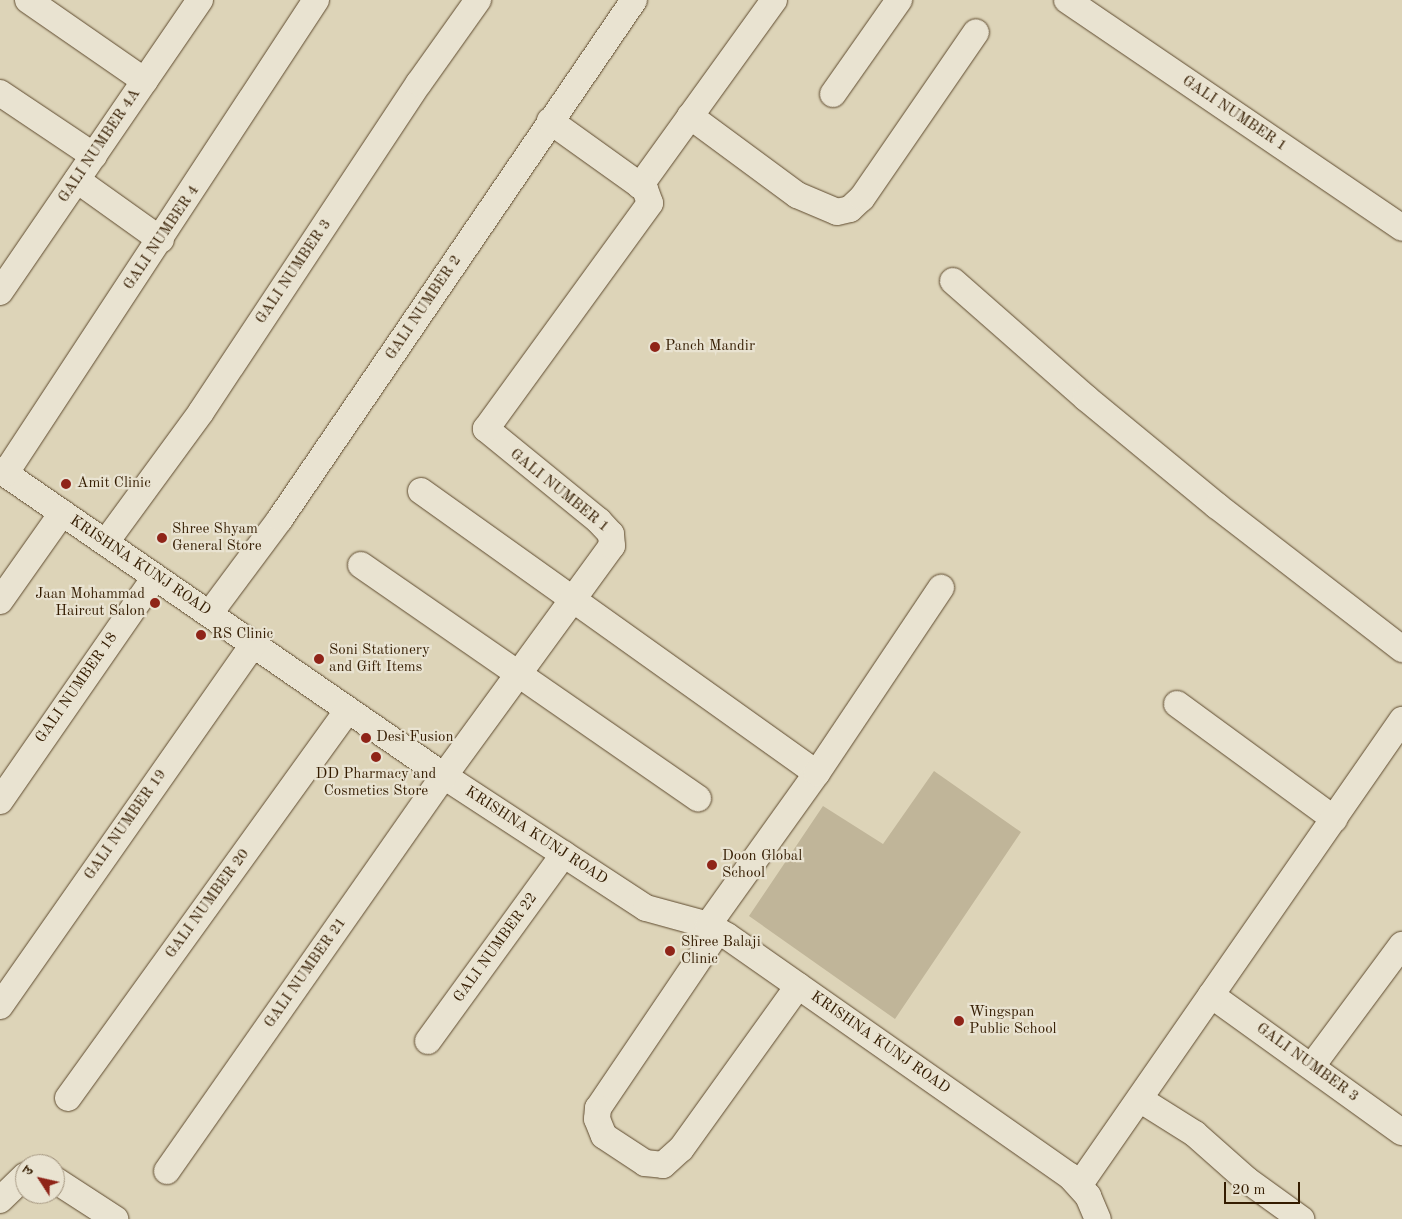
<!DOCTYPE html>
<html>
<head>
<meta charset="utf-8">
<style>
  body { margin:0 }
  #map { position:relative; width:1402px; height:1219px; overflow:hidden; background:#ddd4b8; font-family:"Old Standard TT","Noto Serif Devanagari",serif }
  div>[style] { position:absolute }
  .green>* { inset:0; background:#c0b599 }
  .roads { filter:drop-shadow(0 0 1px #5e4a2e) drop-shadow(0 0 1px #5e4a2e) }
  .street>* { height:26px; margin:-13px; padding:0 13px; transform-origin:13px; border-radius:13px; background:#e9e3d1 }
  .dots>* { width:14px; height:14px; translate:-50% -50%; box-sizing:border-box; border:2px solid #e9e3d1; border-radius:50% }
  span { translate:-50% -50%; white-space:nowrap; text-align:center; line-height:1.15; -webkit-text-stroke:4.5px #e9e3d1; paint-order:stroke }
  .street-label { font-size:15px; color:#341c00 }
  .poi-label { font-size:15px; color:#341c00 }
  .left { translate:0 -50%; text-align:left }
  .right { translate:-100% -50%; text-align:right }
  .north { position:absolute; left:15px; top:1154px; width:50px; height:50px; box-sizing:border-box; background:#e9e3d1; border:1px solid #a1937d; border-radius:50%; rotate:305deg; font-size:14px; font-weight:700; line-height:20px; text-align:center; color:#341c00 }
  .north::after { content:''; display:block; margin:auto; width:18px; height:22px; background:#8f2418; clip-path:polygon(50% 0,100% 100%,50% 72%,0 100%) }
  .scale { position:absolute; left:1224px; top:1182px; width:76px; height:22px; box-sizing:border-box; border:2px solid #341c00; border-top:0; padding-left:6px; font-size:15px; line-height:18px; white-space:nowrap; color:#341c00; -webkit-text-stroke:4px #e9e3d1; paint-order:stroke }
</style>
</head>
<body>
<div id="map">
  <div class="green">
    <i style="clip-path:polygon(934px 771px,1021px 832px,895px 1019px,749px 916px,823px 806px,883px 844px)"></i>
  </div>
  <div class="roads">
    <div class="street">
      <i style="left:28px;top:0;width:142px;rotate:34.7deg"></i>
      <i style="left:1067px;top:0;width:405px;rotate:34.2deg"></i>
      <i style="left:0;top:93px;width:113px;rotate:33.8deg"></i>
      <i style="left:833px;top:94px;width:115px;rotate:-54.9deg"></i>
      <i style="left:690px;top:116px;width:133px;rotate:36.4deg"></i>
      <i style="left:797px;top:195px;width:43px;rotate:23deg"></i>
      <i style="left:837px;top:212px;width:13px;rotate:-13deg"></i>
      <i style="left:850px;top:209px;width:16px;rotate:-43deg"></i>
      <i style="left:862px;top:198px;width:201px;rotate:-55.5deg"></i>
      <i style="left:77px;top:180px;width:103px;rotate:35.5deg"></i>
      <i style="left:640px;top:186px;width:229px;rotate:-54.2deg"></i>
      <i style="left:953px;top:281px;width:177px;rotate:41.3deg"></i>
      <i style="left:1086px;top:398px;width:170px;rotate:39.5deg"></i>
      <i style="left:1217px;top:506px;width:234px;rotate:37.7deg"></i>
      <i style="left:0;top:292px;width:354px;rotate:-55.6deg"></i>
      <i style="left:0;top:470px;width:539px;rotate:34.57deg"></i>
      <i style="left:444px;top:776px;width:241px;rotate:33.2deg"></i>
      <i style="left:646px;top:908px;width:64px;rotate:15.3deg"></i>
      <i style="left:708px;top:925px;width:22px;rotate:30deg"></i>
      <i style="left:727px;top:936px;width:419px;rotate:35deg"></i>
      <i style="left:1070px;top:1176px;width:27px;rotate:48deg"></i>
      <i style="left:1088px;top:1196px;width:25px;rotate:67deg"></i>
      <i style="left:5px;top:474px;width:567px;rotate:-56.73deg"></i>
      <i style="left:421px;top:491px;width:486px;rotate:35.5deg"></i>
      <i style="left:106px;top:542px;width:161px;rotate:-53.8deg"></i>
      <i style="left:201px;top:412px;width:395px;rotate:-56.5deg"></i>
      <i style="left:419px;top:83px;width:102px;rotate:-54.6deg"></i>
      <i style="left:361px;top:565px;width:410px;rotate:34.7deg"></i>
      <i style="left:0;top:601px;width:108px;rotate:-54.8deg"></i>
      <i style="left:210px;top:613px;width:117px;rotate:-53.3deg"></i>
      <i style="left:280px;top:519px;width:628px;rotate:-55.7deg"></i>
      <i style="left:1177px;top:704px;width:195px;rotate:36.2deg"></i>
      <i style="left:0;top:801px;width:272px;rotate:-55.3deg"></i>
      <i style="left:708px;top:925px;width:187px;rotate:-54.4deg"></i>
      <i style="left:817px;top:773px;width:223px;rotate:-56.2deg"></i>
      <i style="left:718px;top:931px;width:214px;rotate:124.1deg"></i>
      <i style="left:598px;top:1108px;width:11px;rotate:95deg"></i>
      <i style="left:597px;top:1119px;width:18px;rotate:68deg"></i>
      <i style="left:604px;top:1136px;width:49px;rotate:33.4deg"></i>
      <i style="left:645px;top:1163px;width:18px;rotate:6deg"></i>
      <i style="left:663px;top:1165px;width:24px;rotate:-42deg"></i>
      <i style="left:681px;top:1149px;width:201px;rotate:-54.3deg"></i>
      <i style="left:1211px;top:995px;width:235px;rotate:35.7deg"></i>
      <i style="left:0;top:1006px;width:441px;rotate:-55deg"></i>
      <i style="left:428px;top:1041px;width:231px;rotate:-54deg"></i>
      <i style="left:1312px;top:1066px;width:151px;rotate:-53.4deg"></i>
      <i style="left:68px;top:1098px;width:478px;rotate:-54.2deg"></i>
      <i style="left:1141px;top:1100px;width:64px;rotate:32.2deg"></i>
      <i style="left:1195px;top:1134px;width:69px;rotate:41.5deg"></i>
      <i style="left:1247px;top:1180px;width:67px;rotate:35.8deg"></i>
      <i style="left:167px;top:1171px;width:482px;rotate:-55deg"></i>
      <i style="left:444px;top:776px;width:285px;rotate:-53.9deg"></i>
      <i style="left:612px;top:546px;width:12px;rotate:-95deg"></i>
      <i style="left:611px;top:534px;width:18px;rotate:-133deg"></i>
      <i style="left:599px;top:521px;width:146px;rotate:-140.8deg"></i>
      <i style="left:486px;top:429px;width:279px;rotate:-54deg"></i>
      <i style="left:650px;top:203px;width:15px;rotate:-110deg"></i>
      <i style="left:645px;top:189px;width:117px;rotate:-144.4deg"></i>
      <i style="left:55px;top:1180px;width:72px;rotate:33deg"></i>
      <i style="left:1080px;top:1184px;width:565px;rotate:-55.24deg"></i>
      <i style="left:0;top:1200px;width:35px;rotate:-44deg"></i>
    </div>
  </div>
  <div class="dots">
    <i style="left:655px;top:347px;background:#8f2418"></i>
    <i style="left:66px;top:484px;background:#8f2418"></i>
    <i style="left:162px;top:538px;background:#8f2418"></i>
    <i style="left:155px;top:603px;background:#8f2418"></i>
    <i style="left:201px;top:635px;background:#8f2418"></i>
    <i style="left:319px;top:659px;background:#8f2418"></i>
    <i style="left:366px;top:738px;background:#8f2418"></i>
    <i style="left:376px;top:757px;background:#8f2418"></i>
    <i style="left:712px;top:865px;background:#8f2418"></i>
    <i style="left:670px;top:951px;background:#8f2418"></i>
    <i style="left:959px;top:1021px;background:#8f2418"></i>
  </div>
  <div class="street-label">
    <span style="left:1234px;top:114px;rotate:34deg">GALI NUMBER 1</span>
    <span style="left:100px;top:146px;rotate:-56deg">GALI NUMBER 4A</span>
    <span style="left:162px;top:238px;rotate:-56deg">GALI NUMBER 4</span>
    <span style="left:294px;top:272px;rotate:-56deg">GALI NUMBER 3</span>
    <span style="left:424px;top:308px;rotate:-56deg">GALI NUMBER 2</span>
    <span style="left:559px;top:491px;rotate:39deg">GALI NUMBER 1</span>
    <span style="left:140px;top:566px;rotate:34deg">KRISHNA KUNJ ROAD</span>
    <span style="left:77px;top:688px;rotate:-55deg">GALI NUMBER 18</span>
    <span style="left:126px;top:825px;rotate:-55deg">GALI NUMBER 19</span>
    <span style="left:536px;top:836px;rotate:33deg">KRISHNA KUNJ ROAD</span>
    <span style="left:208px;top:904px;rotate:-54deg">GALI NUMBER 20</span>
    <span style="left:496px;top:948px;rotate:-54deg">GALI NUMBER 22</span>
    <span style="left:306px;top:973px;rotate:-55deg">GALI NUMBER 21</span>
    <span style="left:880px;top:1043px;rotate:35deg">KRISHNA KUNJ ROAD</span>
    <span style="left:1307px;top:1063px;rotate:36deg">GALI NUMBER 3</span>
  </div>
  <div class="poi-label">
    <span class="left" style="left:665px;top:347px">Panch Mandir</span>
    <span class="left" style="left:77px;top:484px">Amit Clinic</span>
    <span class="left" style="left:172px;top:538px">Shree Shyam<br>General Store</span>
    <span class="right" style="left:145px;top:603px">Jaan Mohammad<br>Haircut Salon</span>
    <span class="left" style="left:212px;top:635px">RS Clinic</span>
    <span class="left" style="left:329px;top:659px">Soni Stationery<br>and Gift Items</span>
    <span class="left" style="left:376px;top:738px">Desi Fusion</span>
    <span style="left:376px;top:783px">DD Pharmacy and<br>Cosmetics Store</span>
    <span class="left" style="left:722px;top:865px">Doon Global<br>School</span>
    <span class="left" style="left:681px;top:951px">Shree Balaji<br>Clinic</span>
    <span class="left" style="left:969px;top:1021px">Wingspan<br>Public School</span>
  </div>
  <div class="north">उ</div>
  <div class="scale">20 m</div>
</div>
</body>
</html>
